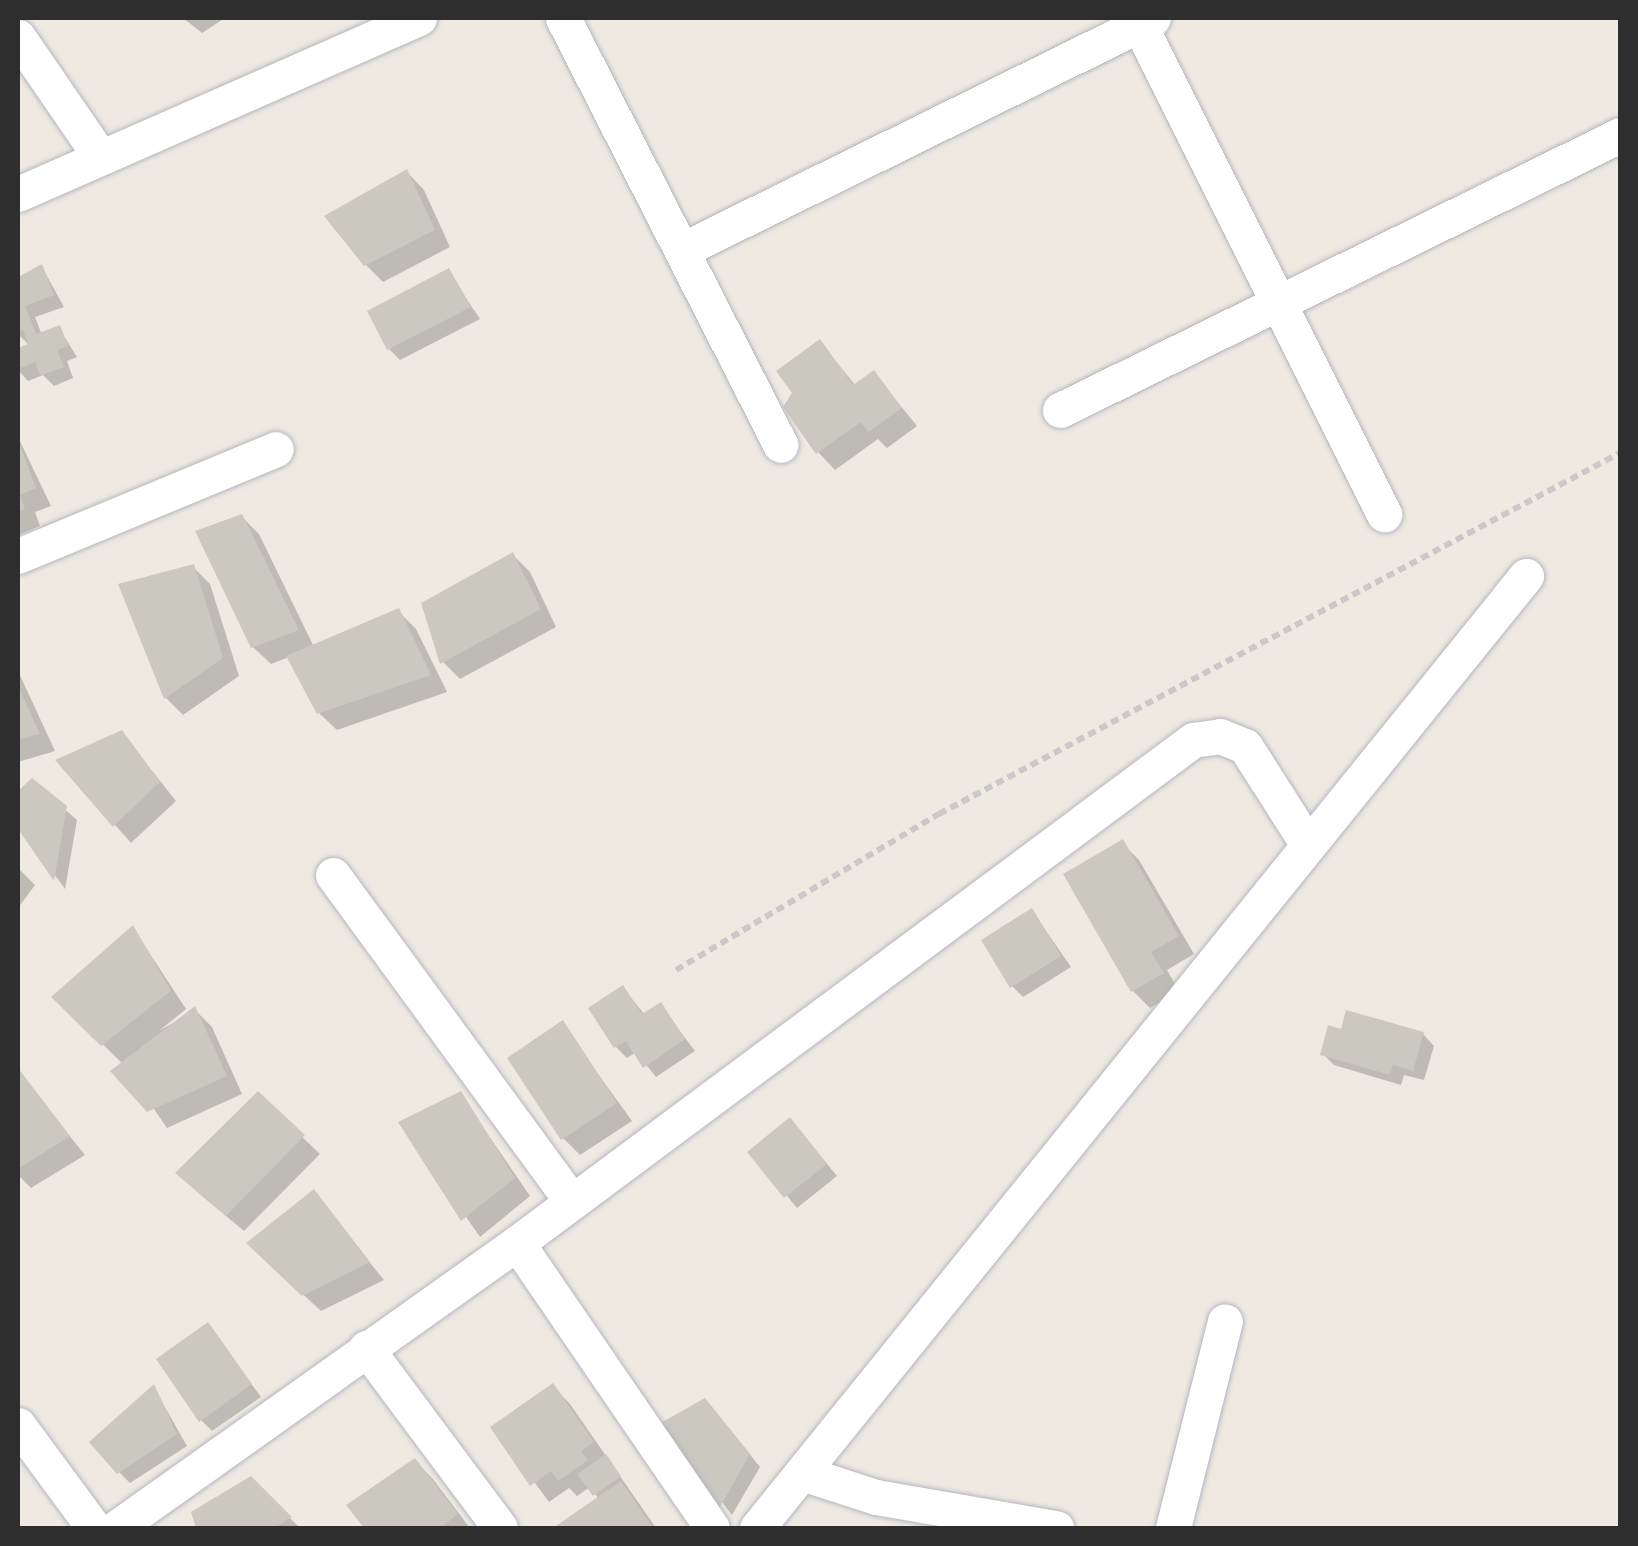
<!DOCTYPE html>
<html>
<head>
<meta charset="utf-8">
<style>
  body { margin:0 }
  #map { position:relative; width:1638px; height:1546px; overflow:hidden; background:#eeeae1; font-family:"Archivo Narrow",sans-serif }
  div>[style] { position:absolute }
  .shadow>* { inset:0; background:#0003 }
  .building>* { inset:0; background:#cac8bf }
  .path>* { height:6px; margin-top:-3px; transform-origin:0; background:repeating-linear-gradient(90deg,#c9c9c9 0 8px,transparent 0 13px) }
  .roads { filter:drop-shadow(0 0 2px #b4b5c0) drop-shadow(0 0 2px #b4b5c0) }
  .street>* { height:35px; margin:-17.5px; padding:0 17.5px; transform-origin:17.5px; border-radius:17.5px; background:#fff }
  span { translate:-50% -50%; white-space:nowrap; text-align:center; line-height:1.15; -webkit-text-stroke:8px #fff; paint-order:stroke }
  .frame { position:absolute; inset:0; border:20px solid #2e2e2e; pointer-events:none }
</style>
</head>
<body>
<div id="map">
  <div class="shadow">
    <i style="clip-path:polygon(183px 18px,225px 18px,202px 33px)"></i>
    <i style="clip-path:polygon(407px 172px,424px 190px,450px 247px,383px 282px,365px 264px)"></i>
    <i style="clip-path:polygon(42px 267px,64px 307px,35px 317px,42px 335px,59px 328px,77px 357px,67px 361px,73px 378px,54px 386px,43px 375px,28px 381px,18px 370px,18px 350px,30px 346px,18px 334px,18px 278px)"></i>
    <i style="clip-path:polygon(448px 271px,480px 319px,400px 360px,389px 349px)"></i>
    <i style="clip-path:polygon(820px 342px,856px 386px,874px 373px,917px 426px,887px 448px,878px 439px,835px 470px,818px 452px)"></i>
    <i style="clip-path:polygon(18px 437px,51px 506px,35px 512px,40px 526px,18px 535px)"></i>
    <i style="clip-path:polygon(242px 517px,259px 534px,314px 647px,398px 611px,416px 629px,447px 692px,337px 730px,319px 713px,289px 657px,271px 664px,253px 647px)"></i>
    <i style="clip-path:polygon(513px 555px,530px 572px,556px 627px,460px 679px,443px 662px)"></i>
    <i style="clip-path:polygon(193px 567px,210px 584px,239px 676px,183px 715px,166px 698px,121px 585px)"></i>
    <i style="clip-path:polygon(18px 671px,55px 751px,18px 762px)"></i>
    <i style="clip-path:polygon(122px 733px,176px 801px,131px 843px,59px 761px)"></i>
    <i style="clip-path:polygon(32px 781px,77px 820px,65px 889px,18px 825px,18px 794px)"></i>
    <i style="clip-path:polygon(1122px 843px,1139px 860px,1194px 954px,1167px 970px,1179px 991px,1150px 1008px,1133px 991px,1066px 875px)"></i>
    <i style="clip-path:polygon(18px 868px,35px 885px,18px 908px)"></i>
    <i style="clip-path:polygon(1032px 911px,1071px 967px,1023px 997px,1012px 986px)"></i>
    <i style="clip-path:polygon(133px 928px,186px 1009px,159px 1031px,195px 1010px,212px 1027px,242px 1094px,167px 1128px,123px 1064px,54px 997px)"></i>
    <i style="clip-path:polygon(623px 988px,645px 1015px,660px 1005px,695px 1051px,656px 1077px,636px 1052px,627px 1058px,616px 1047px)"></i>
    <i style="clip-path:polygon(562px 1024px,632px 1121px,580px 1155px,563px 1138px)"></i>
    <i style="clip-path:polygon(1423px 1034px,1434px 1046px,1424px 1080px,1404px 1075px,1401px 1085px,1334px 1065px,1323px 1054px)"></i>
    <i style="clip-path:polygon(18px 1072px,85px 1155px,31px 1188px,18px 1175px)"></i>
    <i style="clip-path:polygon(460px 1094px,530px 1196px,480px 1237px,401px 1123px)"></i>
    <i style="clip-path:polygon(258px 1095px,320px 1154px,244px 1231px,195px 1190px)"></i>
    <i style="clip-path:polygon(801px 1132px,837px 1176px,797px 1208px,751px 1152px)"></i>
    <i style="clip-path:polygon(313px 1193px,384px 1280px,321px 1311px,266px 1260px)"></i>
    <i style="clip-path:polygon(208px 1325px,261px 1397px,212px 1431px,201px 1420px)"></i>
    <i style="clip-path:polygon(553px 1386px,570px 1404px,656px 1528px,558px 1528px,599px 1499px,590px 1487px,577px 1496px,569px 1488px,549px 1502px,494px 1428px)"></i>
    <i style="clip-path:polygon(154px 1388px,187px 1446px,130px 1483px,119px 1472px)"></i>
    <i style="clip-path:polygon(716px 1412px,760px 1467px,732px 1515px,663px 1424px)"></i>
    <i style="clip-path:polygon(415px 1461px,432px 1478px,470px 1528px,367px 1528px,350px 1506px)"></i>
    <i style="clip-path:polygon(251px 1479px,300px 1528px,199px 1528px,194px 1513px)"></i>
  </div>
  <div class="building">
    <i style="clip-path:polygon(407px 169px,435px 230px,364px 266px,324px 216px)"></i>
    <i style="clip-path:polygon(42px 264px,54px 295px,25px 306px,36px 334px,60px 325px,68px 346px,57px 350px,64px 367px,40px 376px,35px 362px,18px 369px,18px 348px,28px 344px,23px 329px,18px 332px,18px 277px)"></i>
    <i style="clip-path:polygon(449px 268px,471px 307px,387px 350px,367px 311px)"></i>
    <i style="clip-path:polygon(820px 339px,853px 385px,874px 370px,902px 408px,868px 432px,861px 422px,816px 454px,783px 407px,792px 393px,776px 371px)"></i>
    <i style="clip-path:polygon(20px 445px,36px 488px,20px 495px,25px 509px,18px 512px)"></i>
    <i style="clip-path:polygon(242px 514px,299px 630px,251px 648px,195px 531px)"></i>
    <i style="clip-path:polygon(513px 552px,541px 609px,440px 664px,421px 603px)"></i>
    <i style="clip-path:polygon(194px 564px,223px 658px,164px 699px,118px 584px)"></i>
    <i style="clip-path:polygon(399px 608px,431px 675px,317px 714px,286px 656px)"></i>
    <i style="clip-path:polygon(18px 686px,40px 734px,18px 740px)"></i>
    <i style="clip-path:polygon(122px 730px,160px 782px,113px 827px,55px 760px)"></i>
    <i style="clip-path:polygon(32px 778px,67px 806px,54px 881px,18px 829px,18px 791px)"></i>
    <i style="clip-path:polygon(1123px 839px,1179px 936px,1151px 952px,1164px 973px,1131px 992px,1063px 874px)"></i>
    <i style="clip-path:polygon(1032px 908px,1061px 956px,1010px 988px,981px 940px)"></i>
    <i style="clip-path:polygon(133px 925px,171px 991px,101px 1046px,51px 997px)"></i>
    <i style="clip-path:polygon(623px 985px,642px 1014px,661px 1002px,685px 1039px,643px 1068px,626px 1041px,614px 1048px,588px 1008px)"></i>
    <i style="clip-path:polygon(195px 1006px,227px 1076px,147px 1112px,110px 1071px)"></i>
    <i style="clip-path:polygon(1346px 1010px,1424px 1032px,1413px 1071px,1393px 1065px,1390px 1075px,1320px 1055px,1328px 1025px,1341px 1029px)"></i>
    <i style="clip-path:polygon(563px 1020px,617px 1103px,561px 1140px,507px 1058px)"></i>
    <i style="clip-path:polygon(18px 1068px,70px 1136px,18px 1169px)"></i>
    <i style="clip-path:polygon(258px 1091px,305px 1135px,226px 1216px,175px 1173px)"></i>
    <i style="clip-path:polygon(461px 1091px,515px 1178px,461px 1221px,398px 1122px)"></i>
    <i style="clip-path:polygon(790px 1117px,827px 1164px,784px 1198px,747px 1152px)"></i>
    <i style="clip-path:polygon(314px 1189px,370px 1262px,302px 1296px,246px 1243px)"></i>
    <i style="clip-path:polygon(208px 1322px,252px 1384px,199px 1422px,156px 1359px)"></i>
    <i style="clip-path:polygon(553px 1383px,594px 1442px,581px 1451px,588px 1460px,558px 1481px,551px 1471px,530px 1486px,490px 1427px)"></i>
    <i style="clip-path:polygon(154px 1384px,177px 1434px,117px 1474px,89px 1442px)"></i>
    <i style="clip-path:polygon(705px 1398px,750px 1454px,720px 1507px,659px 1424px)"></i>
    <i style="clip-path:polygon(606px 1454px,621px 1476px,593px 1496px,577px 1474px)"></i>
    <i style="clip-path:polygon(415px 1458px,458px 1514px,440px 1528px,364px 1528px,346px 1505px)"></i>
    <i style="clip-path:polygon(251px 1476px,292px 1517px,274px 1528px,196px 1528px,191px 1512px)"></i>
    <i style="clip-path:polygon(621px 1481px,653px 1528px,553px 1528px)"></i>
  </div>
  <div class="path">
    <i style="left:676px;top:970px;width:306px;rotate:-30.7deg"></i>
    <i style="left:939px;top:814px;width:771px;rotate:-27.93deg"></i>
  </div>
  <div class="roads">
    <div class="street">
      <i style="left:563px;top:18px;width:479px;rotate:63deg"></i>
      <i style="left:1136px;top:18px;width:555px;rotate:63.43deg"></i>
      <i style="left:18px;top:37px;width:143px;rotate:55.5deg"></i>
      <i style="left:18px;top:194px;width:438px;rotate:-23.7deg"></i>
      <i style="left:682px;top:250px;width:525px;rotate:-26.22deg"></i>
      <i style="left:1060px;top:410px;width:624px;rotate:-26.15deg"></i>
      <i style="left:18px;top:556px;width:279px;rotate:-22.5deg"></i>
      <i style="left:333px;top:875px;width:405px;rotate:53.8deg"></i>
      <i style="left:517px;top:1243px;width:843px;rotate:-36.65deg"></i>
      <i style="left:1193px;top:740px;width:27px;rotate:-8deg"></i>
      <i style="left:1220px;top:736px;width:27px;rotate:22deg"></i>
      <i style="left:1245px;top:746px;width:117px;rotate:57.5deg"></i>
      <i style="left:366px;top:1348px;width:224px;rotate:53.3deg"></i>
      <i style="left:18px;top:1425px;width:128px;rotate:53.6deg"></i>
      <i style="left:802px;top:1473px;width:78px;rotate:18deg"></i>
      <i style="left:876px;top:1497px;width:183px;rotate:9.8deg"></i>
      <i style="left:116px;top:1528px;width:492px;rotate:-35.4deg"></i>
      <i style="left:517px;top:1243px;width:345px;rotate:55.6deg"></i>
      <i style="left:757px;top:1528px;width:1224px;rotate:-51.07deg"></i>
      <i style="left:1173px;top:1528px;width:213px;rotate:-75.9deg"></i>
    </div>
  </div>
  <div class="frame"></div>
</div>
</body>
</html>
